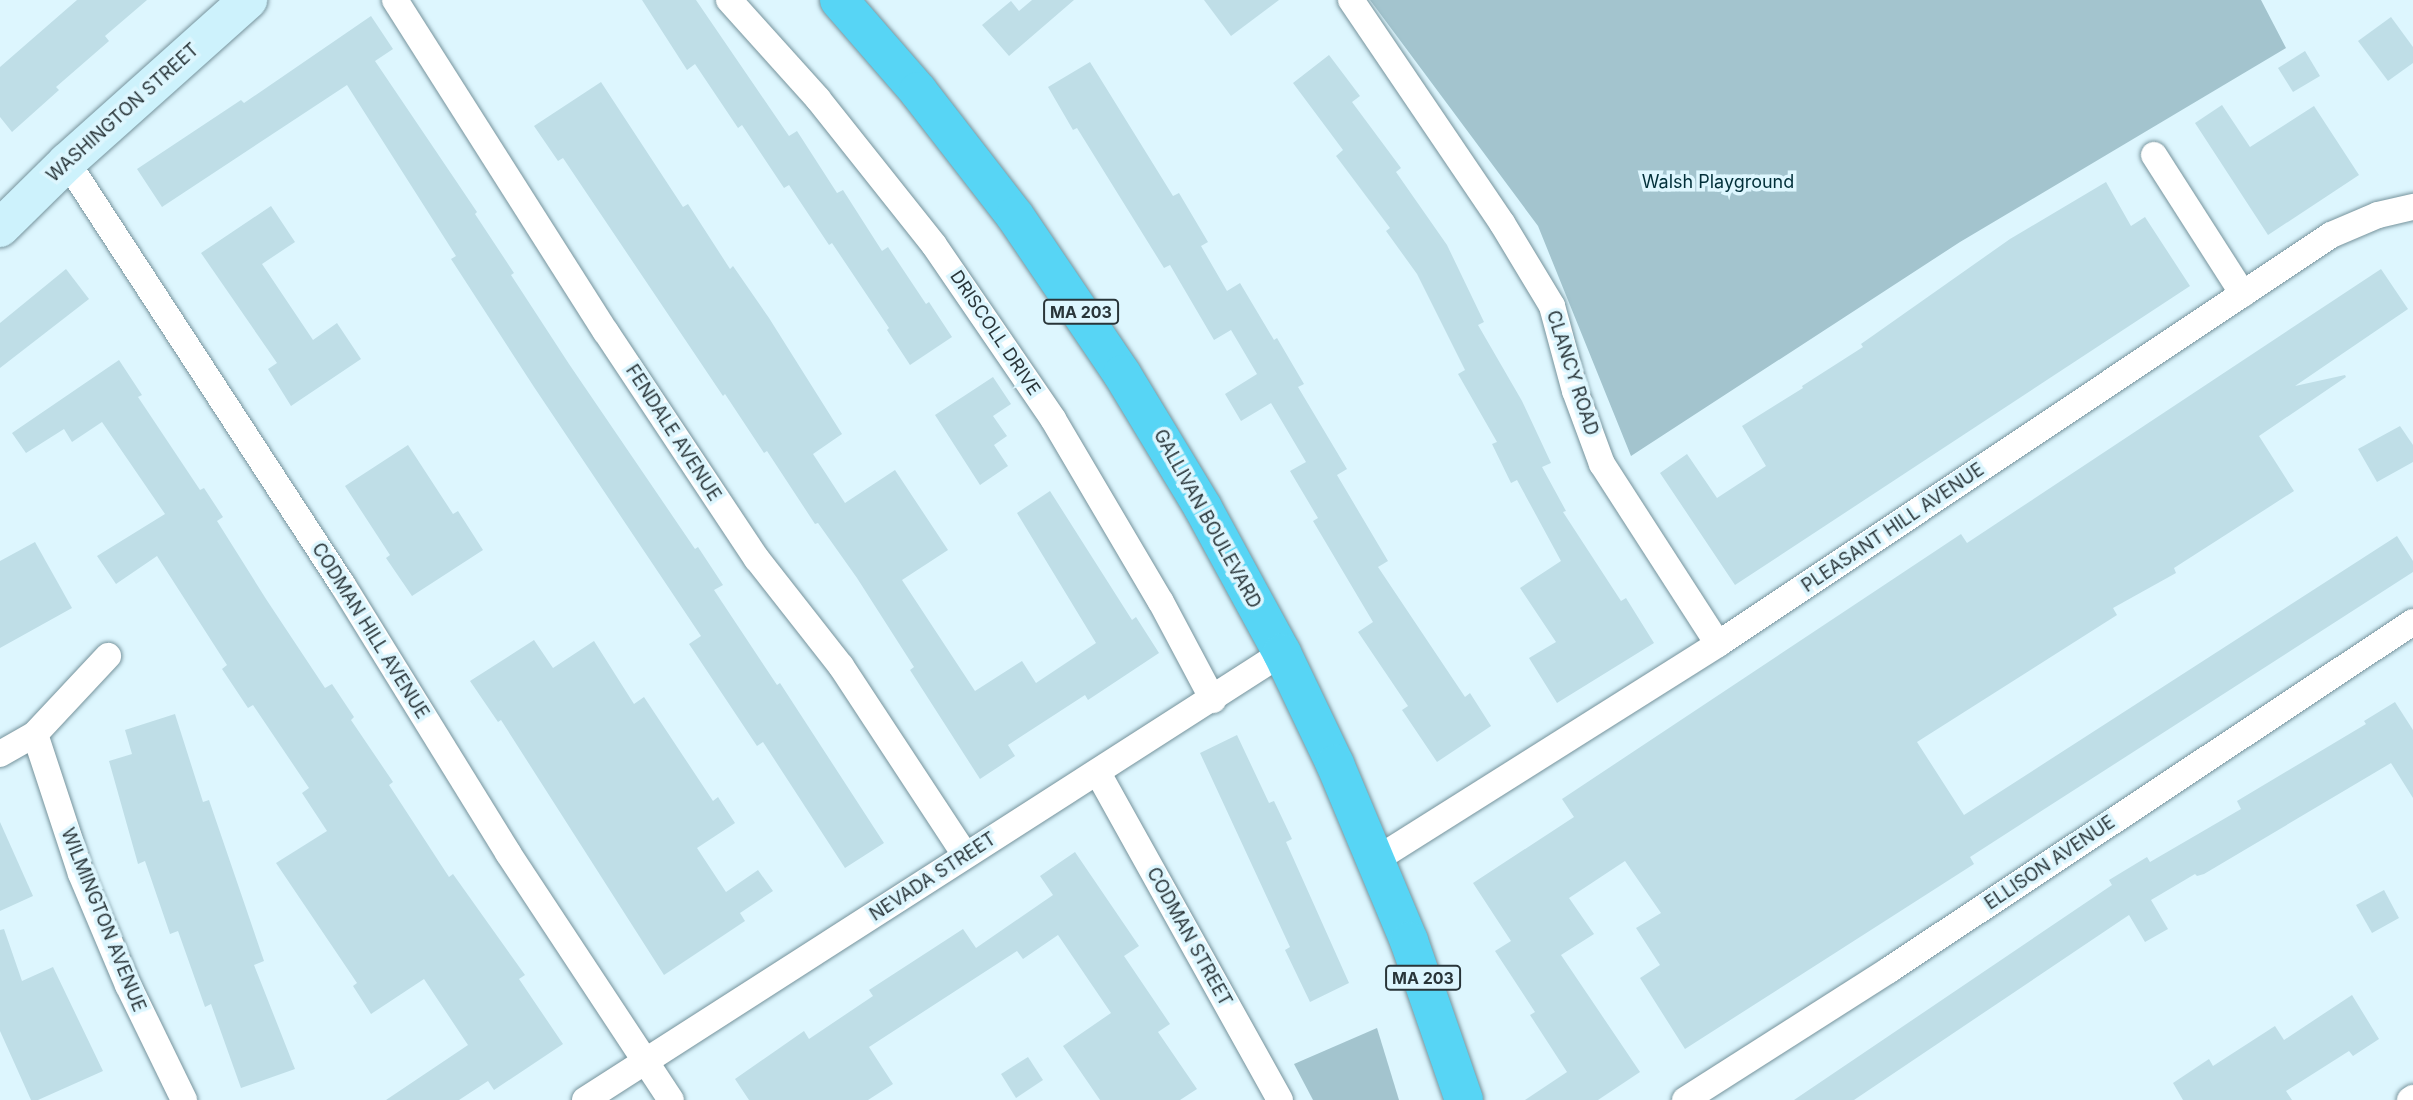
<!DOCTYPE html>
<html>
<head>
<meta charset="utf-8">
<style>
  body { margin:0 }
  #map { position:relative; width:2413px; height:1100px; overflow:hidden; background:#ddf6fe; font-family:Inter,sans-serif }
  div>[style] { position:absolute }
  .green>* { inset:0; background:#a3c4ce }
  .building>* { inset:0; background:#bfdee7 }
  .roads { filter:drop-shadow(0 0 2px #76939c) drop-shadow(0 0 2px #76939c) }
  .street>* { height:26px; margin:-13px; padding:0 13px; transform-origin:13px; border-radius:13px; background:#fff }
  .secondary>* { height:38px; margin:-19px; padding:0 19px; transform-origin:19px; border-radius:19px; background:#cdf2fc }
  .highway>* { height:38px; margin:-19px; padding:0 19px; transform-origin:19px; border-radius:19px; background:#57d5f5 }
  span { translate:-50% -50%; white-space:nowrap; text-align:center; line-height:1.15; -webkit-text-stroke:7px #ddf6fe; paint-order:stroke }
  .shield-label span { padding:2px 5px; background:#ddf6fe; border:2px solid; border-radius:5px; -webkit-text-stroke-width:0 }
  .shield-label { font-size:16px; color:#293539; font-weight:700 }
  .street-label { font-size:18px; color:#293539 }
  .park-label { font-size:18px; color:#012f39 }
</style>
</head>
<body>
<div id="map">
  <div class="green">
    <i style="clip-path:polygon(1370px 0,2261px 0,2286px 48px,1960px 242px,1631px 456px,1538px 226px)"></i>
    <i style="clip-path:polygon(1377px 1028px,1399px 1100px,1313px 1100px,1294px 1064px)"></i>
  </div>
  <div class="building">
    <i style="clip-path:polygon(77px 0,147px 0,105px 36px,109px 41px,56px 87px,59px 90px,12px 132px,0 117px,0 67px)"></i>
    <i style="clip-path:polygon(642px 0,696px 0,789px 136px,797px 131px,837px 193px,843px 190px,882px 251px,888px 247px,926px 304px,929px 302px,952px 337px,910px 365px,887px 330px,889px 328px,832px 243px,829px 245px,789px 185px,784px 188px,742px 125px,738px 128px,695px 64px,687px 70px)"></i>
    <i style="clip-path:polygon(1032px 0,1074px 0,1009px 56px,982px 25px,1011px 1px,1019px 11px)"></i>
    <i style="clip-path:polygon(1204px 0,1279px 0,1231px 36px)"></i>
    <i style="clip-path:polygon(371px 16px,393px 49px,375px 61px,477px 212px,475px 214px,514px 273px,511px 275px,569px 364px,695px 549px,698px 547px,723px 585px,714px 590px,777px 685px,780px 683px,884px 843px,845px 868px,763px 742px,757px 746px,689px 644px,701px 636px,534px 387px,451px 259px,456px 256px,347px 85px,162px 207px,137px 169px,241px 100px,244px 103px)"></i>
    <i style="clip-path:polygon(2391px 17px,2413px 47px,2413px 63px,2388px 81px,2358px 41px)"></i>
    <i style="clip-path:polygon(2305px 51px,2320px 76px,2293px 92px,2278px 68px)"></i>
    <i style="clip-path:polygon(1329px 55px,1360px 96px,1352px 102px,1401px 168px,1396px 172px,1447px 245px,1484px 322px,1478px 325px,1522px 401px,1551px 463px,1542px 467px,1566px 511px,1563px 512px,1621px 601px,1626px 598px,1654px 643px,1557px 703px,1529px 658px,1556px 642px,1520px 588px,1561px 561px,1517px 480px,1511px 483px,1492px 444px,1497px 442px,1458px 374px,1465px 370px,1417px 274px,1386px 231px,1390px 228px,1336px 156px,1343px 150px,1293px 83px)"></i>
    <i style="clip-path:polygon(1090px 62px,1173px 196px,1179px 193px,1208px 242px,1201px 246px,1227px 291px,1240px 283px,1274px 340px,1277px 338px,1304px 384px,1298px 387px,1347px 469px,1337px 475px,1388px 561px,1378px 567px,1465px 697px,1470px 693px,1491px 726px,1437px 762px,1402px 710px,1408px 706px,1358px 632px,1373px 622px,1313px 521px,1318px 518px,1290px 471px,1306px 462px,1271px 403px,1241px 421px,1225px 394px,1257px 374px,1231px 330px,1214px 340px,1170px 265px,1164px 268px,1077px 128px,1073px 130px,1048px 87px)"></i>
    <i style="clip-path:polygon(601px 82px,683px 207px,688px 204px,730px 269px,733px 266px,769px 318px,842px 434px,813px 454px,845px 503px,895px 470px,948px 550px,902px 580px,975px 691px,1022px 661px,1036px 683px,1096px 643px,1017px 513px,1050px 491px,1132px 620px,1136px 617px,1159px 653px,1088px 700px,1085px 695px,1008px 745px,1015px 756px,980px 779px,910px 670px,914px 667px,857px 578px,818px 523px,815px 524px,767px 451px,764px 453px,725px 394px,723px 396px,563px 158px,558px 161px,534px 126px)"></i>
    <i style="clip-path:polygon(2222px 105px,2250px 147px,2314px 106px,2359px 175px,2268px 235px,2195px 123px)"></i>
    <i style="clip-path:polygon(2106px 182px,2131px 226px,2145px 217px,2190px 286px,1735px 585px,1660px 473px,1687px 454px,1717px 498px,1766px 466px,1742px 426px,1803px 388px,1802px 386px,1863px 347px,1861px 344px,2010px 239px)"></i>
    <i style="clip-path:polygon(271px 206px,295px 242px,262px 264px,313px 340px,337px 323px,361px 359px,291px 406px,268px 369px,277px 363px,201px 253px)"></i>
    <i style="clip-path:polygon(66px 269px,89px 299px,0 368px,0 323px)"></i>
    <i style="clip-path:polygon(2381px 269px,2408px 309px,2295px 386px,2345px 375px,2346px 377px,2259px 436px,2294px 491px,2174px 568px,2176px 573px,2113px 608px,2117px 615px,1917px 742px,1964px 815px,2397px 536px,2413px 561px,2413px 572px,1970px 857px,1974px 864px,1685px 1049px,1640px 978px,1660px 965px,1636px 928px,1661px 913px,1625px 861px,1569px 898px,1594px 934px,1561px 955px,1640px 1072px,1598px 1100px,1525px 1100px,1567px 1072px,1530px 1015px,1535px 1012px,1495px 951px,1511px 941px,1473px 883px,1574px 817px,1562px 799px,1961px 534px,1967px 543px)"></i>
    <i style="clip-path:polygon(119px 360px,142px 395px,138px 397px,200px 490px,204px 488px,223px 517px,217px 521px,266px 599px,325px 688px,332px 684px,354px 717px,351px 720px,393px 782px,389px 785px,449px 877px,453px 874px,525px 975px,519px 979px,563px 1044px,494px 1090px,488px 1081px,459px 1100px,386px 1100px,468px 1045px,424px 979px,371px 1014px,353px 986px,357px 983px,276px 863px,327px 831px,302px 793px,309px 788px,253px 705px,248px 708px,222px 669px,227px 665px,157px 556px,116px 584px,97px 556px,165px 514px,102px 422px,72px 442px,64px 429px,26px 453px,12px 433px)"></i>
    <i style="clip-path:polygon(993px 377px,1011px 404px,993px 416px,1007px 436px,994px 445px,1008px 466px,980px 485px,935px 415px)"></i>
    <i style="clip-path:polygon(2400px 426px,2413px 445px,2413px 462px,2377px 482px,2358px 449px)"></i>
    <i style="clip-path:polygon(408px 445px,453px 514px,458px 511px,483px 550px,412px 596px,386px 558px,390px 555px,345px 486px)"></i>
    <i style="clip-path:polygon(35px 542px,72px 608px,0 648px,0 561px)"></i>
    <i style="clip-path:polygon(534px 640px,553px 668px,594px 641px,634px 704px,644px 697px,713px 801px,718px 797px,735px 823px,697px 848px,726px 892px,758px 870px,773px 891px,740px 913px,745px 921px,664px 975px,501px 720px,498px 722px,470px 681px)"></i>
    <i style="clip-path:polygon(2395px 702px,2413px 730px,2413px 798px,2391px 763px,2204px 874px,2197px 876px,2195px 874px,2151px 900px,2168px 929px,2145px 942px,2129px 915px,1854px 1100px,1794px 1100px,2112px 885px,2109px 880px,2147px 857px,2150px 862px,2241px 809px,2237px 801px,2366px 724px,2364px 721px)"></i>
    <i style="clip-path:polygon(175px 714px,203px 802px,209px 800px,264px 961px,254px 965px,295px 1069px,241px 1088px,211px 1004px,205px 1007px,178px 931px,170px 934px,145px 861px,138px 864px,109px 761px,132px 754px,125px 730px)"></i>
    <i style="clip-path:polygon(1237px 735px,1269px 803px,1274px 801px,1292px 839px,1286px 842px,1349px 983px,1310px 1002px,1285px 950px,1290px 947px,1200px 753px)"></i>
    <i style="clip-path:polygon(0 822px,33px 896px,0 911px)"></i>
    <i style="clip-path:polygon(1075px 852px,1139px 946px,1124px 956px,1170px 1024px,1158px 1032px,1197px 1089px,1180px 1100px,1100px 1100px,1063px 1046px,1111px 1013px,1058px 935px,1023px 959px,1017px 951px,869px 1047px,893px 1084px,868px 1100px,749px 1100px,735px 1079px,804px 1031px,809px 1039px,873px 996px,869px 990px,963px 929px,976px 948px,1053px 895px,1040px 876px)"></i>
    <i style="clip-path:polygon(2384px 890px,2399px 918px,2372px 933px,2356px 905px)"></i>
    <i style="clip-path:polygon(4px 929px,22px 981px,53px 967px,103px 1071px,38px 1100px,31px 1100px,0 1031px,0 930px)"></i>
    <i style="clip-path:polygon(2352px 995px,2379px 1039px,2353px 1056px,2349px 1051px,2286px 1091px,2292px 1100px,2183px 1100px,2173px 1083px,2209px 1059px,2213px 1066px,2275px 1026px,2284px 1040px)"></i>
    <i style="clip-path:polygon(1028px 1057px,1043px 1080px,1016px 1098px,1001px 1074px)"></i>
  </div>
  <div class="roads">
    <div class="street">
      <i style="left:395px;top:0;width:393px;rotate:57.6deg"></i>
      <i style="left:606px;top:332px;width:273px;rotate:56.4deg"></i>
      <i style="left:757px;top:559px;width:136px;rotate:51.9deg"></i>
      <i style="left:841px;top:666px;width:226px;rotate:56.7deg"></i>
      <i style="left:729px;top:0;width:133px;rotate:48deg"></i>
      <i style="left:818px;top:99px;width:186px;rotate:51.5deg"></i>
      <i style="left:934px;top:245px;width:211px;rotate:55.6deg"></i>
      <i style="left:1053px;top:419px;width:212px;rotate:59.5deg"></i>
      <i style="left:1161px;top:602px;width:111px;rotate:62deg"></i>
      <i style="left:1351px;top:0;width:269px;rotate:55.9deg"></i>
      <i style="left:1502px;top:223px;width:97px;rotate:58.9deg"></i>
      <i style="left:1552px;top:306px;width:88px;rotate:74.9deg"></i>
      <i style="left:1575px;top:391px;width:78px;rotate:69.7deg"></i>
      <i style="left:1602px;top:464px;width:214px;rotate:57.2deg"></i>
      <i style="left:2154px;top:155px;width:165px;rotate:57.4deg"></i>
      <i style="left:67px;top:162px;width:504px;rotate:56.91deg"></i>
      <i style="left:342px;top:584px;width:316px;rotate:58.3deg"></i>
      <i style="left:508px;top:853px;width:296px;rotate:56.6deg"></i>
      <i style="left:35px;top:734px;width:147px;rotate:71.8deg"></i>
      <i style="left:81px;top:874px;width:121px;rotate:67.1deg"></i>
      <i style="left:128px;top:985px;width:128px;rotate:64deg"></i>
      <i style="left:0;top:754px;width:40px;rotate:-29.7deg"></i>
      <i style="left:35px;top:734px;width:107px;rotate:-46.9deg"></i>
      <i style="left:1098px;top:773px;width:374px;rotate:60.9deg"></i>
      <i style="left:1377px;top:859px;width:403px;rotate:-32.2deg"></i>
      <i style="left:1718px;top:644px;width:737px;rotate:-33.71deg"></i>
      <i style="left:2331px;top:235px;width:51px;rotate:-23.1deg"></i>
      <i style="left:2378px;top:215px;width:36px;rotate:-13deg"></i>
      <i style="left:585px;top:1100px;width:828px;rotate:-32.67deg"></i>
      <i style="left:1685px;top:1100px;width:242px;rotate:-32.5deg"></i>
      <i style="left:1889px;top:970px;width:629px;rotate:-33.59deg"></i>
      <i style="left:2410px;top:1100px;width:4px;rotate:-34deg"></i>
    </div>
    <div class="secondary">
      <i style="left:0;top:228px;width:94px;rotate:-44.6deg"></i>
      <i style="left:67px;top:162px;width:243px;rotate:-41.8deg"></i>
    </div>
    <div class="highway">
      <i style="left:839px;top:0;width:121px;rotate:49deg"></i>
      <i style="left:918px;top:91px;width:158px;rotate:52.2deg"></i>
      <i style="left:1015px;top:216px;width:191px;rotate:55.9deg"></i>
      <i style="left:1122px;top:374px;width:157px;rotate:58.8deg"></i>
      <i style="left:1203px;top:508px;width:165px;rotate:61.4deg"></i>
      <i style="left:1282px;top:653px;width:123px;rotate:64.5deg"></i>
      <i style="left:1335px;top:764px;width:192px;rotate:67.3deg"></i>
      <i style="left:1409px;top:941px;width:168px;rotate:70.9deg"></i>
    </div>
  </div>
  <div class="shield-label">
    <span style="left:1081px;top:312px">MA 203</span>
    <span style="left:1423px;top:978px">MA 203</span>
  </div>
  <div class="street-label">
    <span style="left:123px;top:113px;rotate:-42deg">WASHINGTON STREET</span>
    <span style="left:995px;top:333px;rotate:56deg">DRISCOLL DRIVE</span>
    <span style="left:1572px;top:373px;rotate:72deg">CLANCY ROAD</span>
    <span style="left:673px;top:433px;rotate:57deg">FENDALE AVENUE</span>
    <span style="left:1207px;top:519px;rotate:61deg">GALLIVAN BOULEVARD</span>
    <span style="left:1893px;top:528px;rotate:-34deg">PLEASANT HILL AVENUE</span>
    <span style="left:370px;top:631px;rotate:58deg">CODMAN HILL AVENUE</span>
    <span style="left:2050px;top:863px;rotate:-34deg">ELLISON AVENUE</span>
    <span style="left:933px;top:877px;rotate:-33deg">NEVADA STREET</span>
    <span style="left:103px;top:920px;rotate:68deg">WILMINGTON AVENUE</span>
    <span style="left:1189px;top:937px;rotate:61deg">CODMAN STREET</span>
  </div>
  <div class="park-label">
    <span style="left:1718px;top:182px">Walsh Playground</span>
  </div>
</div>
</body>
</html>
